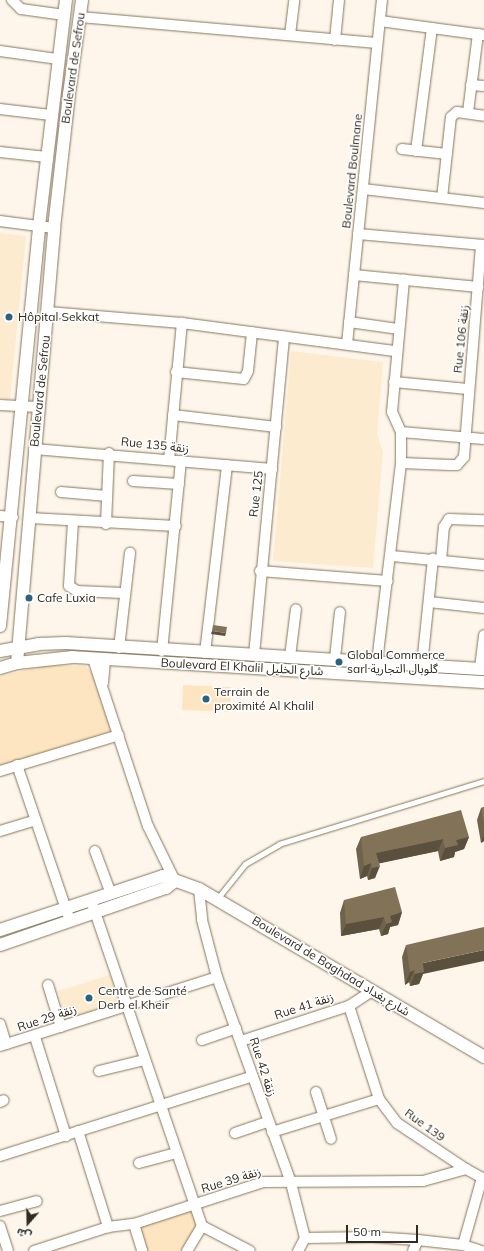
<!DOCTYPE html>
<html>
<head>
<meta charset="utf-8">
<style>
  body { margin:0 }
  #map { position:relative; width:484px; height:1251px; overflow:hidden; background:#fef6eb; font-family:Mulish,"Noto Sans Arabic",sans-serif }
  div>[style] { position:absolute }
  .built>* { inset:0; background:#fcebce }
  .green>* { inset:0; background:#fce5c0 }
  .roads { filter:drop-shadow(0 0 1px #86765b) drop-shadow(0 0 1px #86765b) }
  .service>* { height:5px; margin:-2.5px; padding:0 2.5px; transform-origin:2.5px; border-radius:2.5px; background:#fff }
  .minor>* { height:10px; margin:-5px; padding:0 5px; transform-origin:5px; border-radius:5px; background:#fff }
  .tertiary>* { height:12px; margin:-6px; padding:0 6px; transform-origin:6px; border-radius:6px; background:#fff }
  .wall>* { inset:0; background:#70634c }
  .shaded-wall>* { inset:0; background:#5b503e }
  .building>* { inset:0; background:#827358 }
  .dots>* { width:11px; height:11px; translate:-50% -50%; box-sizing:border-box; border:2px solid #fff; border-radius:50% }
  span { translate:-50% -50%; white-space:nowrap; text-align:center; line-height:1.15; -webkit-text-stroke:3px #fff; paint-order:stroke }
  .street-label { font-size:12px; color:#312a1f }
  .poi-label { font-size:12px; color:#312a1f }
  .left { translate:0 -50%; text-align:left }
  .north { position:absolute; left:8px; top:1203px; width:40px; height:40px; -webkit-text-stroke:3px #fff; paint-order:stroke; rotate:200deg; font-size:11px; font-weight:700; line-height:16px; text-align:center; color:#312a1f }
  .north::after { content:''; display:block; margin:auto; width:14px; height:18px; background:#312a1f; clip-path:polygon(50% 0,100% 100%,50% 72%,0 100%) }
  .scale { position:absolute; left:346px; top:1225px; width:72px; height:18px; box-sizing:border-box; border:2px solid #312a1f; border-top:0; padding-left:5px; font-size:12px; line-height:14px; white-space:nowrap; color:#312a1f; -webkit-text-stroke:3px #fff; paint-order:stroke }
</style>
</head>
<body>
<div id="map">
  <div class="built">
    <i style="clip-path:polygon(0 233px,26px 236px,10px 399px,0 398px)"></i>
    <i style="clip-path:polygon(291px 351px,383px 362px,377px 434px,383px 452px,373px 568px,273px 561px)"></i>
    <i style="clip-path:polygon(110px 975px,120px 1005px,68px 1022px,58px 991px)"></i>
  </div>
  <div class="green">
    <i style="clip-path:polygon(47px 665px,86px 666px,103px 688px,118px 733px,0 770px,0 676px)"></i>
    <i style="clip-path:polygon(183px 685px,231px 687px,230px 712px,182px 710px)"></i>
    <i style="clip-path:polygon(191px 1208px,197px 1227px,182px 1251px,146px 1251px,137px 1226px)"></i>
  </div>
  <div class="roads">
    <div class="service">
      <i style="left:217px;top:899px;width:45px;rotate:-51.3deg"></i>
      <i style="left:245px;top:864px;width:39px;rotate:-30deg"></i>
      <i style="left:279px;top:844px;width:214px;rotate:-17.1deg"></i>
    </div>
    <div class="minor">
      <i style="left:12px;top:0;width:13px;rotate:45deg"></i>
      <i style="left:21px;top:9px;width:44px;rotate:7.8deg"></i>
      <i style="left:80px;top:17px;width:298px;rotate:5deg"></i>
      <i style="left:380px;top:21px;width:105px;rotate:7.7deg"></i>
      <i style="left:290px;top:35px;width:35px;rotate:-83deg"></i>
      <i style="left:335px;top:40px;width:40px;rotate:-84.3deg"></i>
      <i style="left:0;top:51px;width:59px;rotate:7.9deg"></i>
      <i style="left:471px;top:85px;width:13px;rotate:4deg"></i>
      <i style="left:0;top:109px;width:51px;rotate:6.7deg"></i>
      <i style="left:468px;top:112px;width:79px;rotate:-82.7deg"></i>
      <i style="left:402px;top:149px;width:45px;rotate:6.3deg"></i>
      <i style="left:416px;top:151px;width:124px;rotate:-82.6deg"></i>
      <i style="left:0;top:152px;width:47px;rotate:6.1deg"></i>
      <i style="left:363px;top:189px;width:122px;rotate:6.6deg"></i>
      <i style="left:442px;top:198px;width:81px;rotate:-83.7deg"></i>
      <i style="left:451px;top:117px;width:8px;rotate:-40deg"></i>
      <i style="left:457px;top:112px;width:27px;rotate:8deg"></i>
      <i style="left:0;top:221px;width:54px;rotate:7.4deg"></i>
      <i style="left:358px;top:234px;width:126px;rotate:5deg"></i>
      <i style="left:354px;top:275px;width:125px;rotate:5.5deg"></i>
      <i style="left:48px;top:312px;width:134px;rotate:4.7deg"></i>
      <i style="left:182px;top:323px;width:216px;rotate:7.5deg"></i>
      <i style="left:349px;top:322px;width:49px;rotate:8.1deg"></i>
      <i style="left:347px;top:344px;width:346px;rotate:-84.2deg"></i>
      <i style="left:176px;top:372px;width:68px;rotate:5.9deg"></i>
      <i style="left:244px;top:379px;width:9px;rotate:-63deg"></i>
      <i style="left:248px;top:371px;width:39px;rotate:-84deg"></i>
      <i style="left:394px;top:382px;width:74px;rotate:5.4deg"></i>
      <i style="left:0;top:405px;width:37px;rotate:3deg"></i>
      <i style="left:173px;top:415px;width:104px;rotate:6.6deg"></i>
      <i style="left:401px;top:432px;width:83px;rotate:4.8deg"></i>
      <i style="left:34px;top:449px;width:239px;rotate:4.8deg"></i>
      <i style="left:169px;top:460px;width:138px;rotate:-84.6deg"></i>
      <i style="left:401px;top:463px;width:49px;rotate:2.3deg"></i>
      <i style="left:450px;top:465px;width:7px"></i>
      <i style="left:457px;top:465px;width:11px;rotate:-49deg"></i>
      <i style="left:464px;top:457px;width:213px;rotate:-85.4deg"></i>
      <i style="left:133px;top:481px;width:46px;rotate:3.7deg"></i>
      <i style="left:61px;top:492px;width:46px;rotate:5deg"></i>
      <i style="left:0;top:516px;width:13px;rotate:4deg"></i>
      <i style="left:30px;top:518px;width:146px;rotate:3.1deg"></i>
      <i style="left:73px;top:522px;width:64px;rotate:93.6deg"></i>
      <i style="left:69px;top:586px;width:9px;rotate:32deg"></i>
      <i style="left:77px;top:591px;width:46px;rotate:2.5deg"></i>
      <i style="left:106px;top:524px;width:71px;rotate:-87.6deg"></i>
      <i style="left:392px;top:556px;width:92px;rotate:5.6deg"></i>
      <i style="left:441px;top:560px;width:33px;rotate:-85deg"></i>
      <i style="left:444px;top:527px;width:9px;rotate:-58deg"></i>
      <i style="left:449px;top:519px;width:35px;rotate:2deg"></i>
      <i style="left:260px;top:571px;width:128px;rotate:4.5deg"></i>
      <i style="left:429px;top:602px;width:55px;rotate:6.2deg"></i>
      <i style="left:119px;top:648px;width:96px;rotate:-83.4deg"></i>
      <i style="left:162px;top:651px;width:191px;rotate:-84.3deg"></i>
      <i style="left:205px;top:653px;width:189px;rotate:-83.3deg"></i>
      <i style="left:254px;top:655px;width:320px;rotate:-84.6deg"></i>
      <i style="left:290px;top:657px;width:48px;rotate:-82.9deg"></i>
      <i style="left:335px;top:658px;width:46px;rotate:-83.8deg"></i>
      <i style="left:93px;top:659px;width:176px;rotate:71.8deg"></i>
      <i style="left:148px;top:826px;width:61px;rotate:63.9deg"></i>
      <i style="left:422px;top:665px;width:107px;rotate:-84.1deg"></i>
      <i style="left:480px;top:668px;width:33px;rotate:-83deg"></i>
      <i style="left:376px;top:670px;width:209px;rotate:-83.1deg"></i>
      <i style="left:401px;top:463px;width:31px;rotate:-90deg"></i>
      <i style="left:401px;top:432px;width:22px;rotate:-114deg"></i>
      <i style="left:392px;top:412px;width:133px;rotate:-84.8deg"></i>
      <i style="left:103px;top:683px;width:24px;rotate:-85deg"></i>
      <i style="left:17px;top:765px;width:158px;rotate:71.2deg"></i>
      <i style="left:0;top:771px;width:124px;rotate:-16.8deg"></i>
      <i style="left:0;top:831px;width:37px;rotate:-17deg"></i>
      <i style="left:95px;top:851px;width:46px;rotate:69.6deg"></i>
      <i style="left:199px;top:889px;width:31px;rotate:84deg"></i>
      <i style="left:202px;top:920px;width:59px;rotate:75.3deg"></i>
      <i style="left:217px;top:977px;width:219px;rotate:70.2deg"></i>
      <i style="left:291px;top:1183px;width:57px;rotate:75.7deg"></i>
      <i style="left:305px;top:1238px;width:15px;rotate:118deg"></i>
      <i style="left:91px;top:900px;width:344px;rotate:71.2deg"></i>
      <i style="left:48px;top:985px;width:44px;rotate:72.8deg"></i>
      <i style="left:349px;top:1006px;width:98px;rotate:72.1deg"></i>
      <i style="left:379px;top:1099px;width:30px;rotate:53deg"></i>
      <i style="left:397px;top:1123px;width:83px;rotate:33.7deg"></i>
      <i style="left:466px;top:1169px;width:21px;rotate:29deg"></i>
      <i style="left:0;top:1024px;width:21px;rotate:73deg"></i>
      <i style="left:35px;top:1037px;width:104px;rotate:72.6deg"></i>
      <i style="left:202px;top:1040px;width:36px;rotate:-19deg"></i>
      <i style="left:241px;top:1041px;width:114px;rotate:-18deg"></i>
      <i style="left:349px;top:1006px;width:27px;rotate:-33deg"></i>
      <i style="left:0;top:1046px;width:228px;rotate:-17.6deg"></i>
      <i style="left:99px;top:1071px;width:46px;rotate:-13.7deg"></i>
      <i style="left:316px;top:1092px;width:49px;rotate:72.3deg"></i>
      <i style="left:0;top:1102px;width:4px;rotate:-27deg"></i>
      <i style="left:78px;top:1131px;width:101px;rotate:72.6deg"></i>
      <i style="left:272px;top:1132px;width:112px;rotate:-17.1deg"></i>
      <i style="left:235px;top:1133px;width:34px;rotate:-19deg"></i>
      <i style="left:0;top:1156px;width:265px;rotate:-17.5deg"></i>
      <i style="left:139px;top:1163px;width:38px;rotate:-15deg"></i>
      <i style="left:0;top:1211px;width:38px;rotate:-15deg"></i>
      <i style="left:134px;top:1224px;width:28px;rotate:73deg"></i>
      <i style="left:0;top:1226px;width:26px;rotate:72deg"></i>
      <i style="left:202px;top:1226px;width:54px;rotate:27.5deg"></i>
      <i style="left:305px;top:1238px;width:67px;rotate:-0.9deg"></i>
      <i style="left:372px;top:1237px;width:46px;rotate:3.7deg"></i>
      <i style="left:418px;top:1240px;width:45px;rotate:6.3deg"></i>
      <i style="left:463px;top:1245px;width:20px;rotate:18deg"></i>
      <i style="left:463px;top:1245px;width:70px;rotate:-74.2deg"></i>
      <i style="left:34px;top:1251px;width:78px;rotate:-18deg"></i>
      <i style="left:108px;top:1227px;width:26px;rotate:-7deg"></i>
      <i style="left:134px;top:1224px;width:136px;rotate:-18deg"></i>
      <i style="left:263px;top:1182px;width:160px;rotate:-0.4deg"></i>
      <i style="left:423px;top:1181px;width:45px;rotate:-15.6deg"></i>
      <i style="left:187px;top:1251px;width:29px;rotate:-59deg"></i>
      <i style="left:413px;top:1251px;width:12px;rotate:-66deg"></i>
    </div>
    <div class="tertiary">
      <i style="left:0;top:626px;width:402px;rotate:-84.4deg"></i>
      <i style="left:39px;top:226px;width:228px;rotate:-83.2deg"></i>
      <i style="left:0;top:651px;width:39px;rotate:-10deg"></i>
      <i style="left:38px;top:644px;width:28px;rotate:-2deg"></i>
      <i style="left:66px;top:643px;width:419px;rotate:3.6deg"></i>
      <i style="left:17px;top:663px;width:437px;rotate:-85.1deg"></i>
      <i style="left:54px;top:228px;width:135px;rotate:-83.6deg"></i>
      <i style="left:69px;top:94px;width:95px;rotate:-82.1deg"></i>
      <i style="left:0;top:668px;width:18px;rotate:-16deg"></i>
      <i style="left:17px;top:663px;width:56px;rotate:-6.1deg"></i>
      <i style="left:73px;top:657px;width:412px;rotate:3.5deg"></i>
      <i style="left:0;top:930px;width:172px;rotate:-18.3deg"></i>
      <i style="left:163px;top:876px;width:38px;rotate:20deg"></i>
      <i style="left:199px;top:889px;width:331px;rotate:30.5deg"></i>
      <i style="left:0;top:945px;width:176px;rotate:-19deg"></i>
      <i style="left:166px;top:888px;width:11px;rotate:-38deg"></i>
    </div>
  </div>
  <div class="wall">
    <i style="clip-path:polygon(484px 807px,484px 841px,481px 843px,477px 820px,481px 808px)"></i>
    <i style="clip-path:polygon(361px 837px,469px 837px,464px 849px,455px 852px,454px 857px,440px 861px,438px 851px,379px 863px,375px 878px,368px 880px,367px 876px,360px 879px,356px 849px)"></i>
    <i style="clip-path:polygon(344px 900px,402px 912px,398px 925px,390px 927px,388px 934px,381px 936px,379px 929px,341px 936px,340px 913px)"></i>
    <i style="clip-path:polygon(406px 945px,423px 974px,419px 984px,410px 986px,409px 982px,405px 985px,402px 957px)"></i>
  </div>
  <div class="shaded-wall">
    <i style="clip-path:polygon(212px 631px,226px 633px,225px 636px,211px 634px)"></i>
    <i style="clip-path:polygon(484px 834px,484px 841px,481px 843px)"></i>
    <i style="clip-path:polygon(469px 837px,464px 849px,455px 852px,454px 857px,440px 861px,445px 848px,456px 840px)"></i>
    <i style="clip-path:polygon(443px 839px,438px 851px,372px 865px,376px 853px)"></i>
    <i style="clip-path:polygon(371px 863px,367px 876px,360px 879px,364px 866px)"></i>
    <i style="clip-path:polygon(380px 866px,375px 878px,368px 880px,372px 868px)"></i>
    <i style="clip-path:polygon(402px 912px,398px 925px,390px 927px,388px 934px,381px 936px,390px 916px)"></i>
    <i style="clip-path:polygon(384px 917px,379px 929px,341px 936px,346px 924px)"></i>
    <i style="clip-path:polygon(484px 950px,484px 961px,423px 974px,419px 984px,410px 986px,415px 974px,423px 963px)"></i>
    <i style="clip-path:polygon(414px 970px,409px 982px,405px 985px,410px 972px)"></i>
  </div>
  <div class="building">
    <i style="clip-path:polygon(213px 625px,227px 627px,226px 633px,212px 631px)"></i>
    <i style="clip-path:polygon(484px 807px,484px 824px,481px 808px)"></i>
    <i style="clip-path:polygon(461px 810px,469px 837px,456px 840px,458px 845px,445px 848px,443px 839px,376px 853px,380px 866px,372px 868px,371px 863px,364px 866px,361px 837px)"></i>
    <i style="clip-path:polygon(395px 887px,402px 912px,390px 916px,392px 922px,386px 924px,384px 917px,346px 924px,344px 900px)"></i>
    <i style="clip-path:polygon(484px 927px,484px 950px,423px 963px,424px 972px,415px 974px,414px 970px,410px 972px,406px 945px)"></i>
  </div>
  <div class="dots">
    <i style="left:9px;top:317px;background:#2a637d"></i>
    <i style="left:29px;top:598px;background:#2a637d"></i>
    <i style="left:339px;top:662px;background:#2a637d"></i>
    <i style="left:206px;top:699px;background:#2a637d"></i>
    <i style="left:89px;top:998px;background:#2a637d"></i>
  </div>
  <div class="street-label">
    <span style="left:73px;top:68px;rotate:-82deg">Boulevard de Sefrou</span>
    <span style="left:352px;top:171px;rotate:-84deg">Boulevard Boulmane</span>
    <span style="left:461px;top:339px;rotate:-84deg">Rue 106 زنقة</span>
    <span style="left:40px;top:391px;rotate:-84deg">Boulevard de Sefrou</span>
    <span style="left:155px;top:445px;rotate:6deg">Rue 135 زنقة</span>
    <span style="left:256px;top:494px;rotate:-83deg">Rue 125</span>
    <span style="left:242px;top:667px;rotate:3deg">Boulevard El Khalil شارع الخليل</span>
    <span style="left:331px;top:966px;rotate:31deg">Boulevard de Baghdad شارع بغداد</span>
    <span style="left:304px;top:1006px;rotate:-18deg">Rue 41 زنقة</span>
    <span style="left:47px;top:1018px;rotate:-18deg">Rue 29 زنقة</span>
    <span style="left:263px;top:1067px;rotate:72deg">Rue 42 زنقة</span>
    <span style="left:425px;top:1125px;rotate:36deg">Rue 139</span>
    <span style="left:231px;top:1180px;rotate:-17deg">Rue 39 زنقة</span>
  </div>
  <div class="poi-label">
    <span class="left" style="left:18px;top:317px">Hôpital Sekkat</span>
    <span class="left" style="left:37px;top:598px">Cafe Luxia</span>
    <span class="left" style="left:347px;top:662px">Global Commerce<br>sarl گلوبال التجارية</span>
    <span class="left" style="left:214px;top:699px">Terrain de<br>proximité Al Khalil</span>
    <span class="left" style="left:98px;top:998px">Centre de Santé<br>Derb el Kheir</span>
  </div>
  <div class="north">ش</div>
  <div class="scale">50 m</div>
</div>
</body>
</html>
